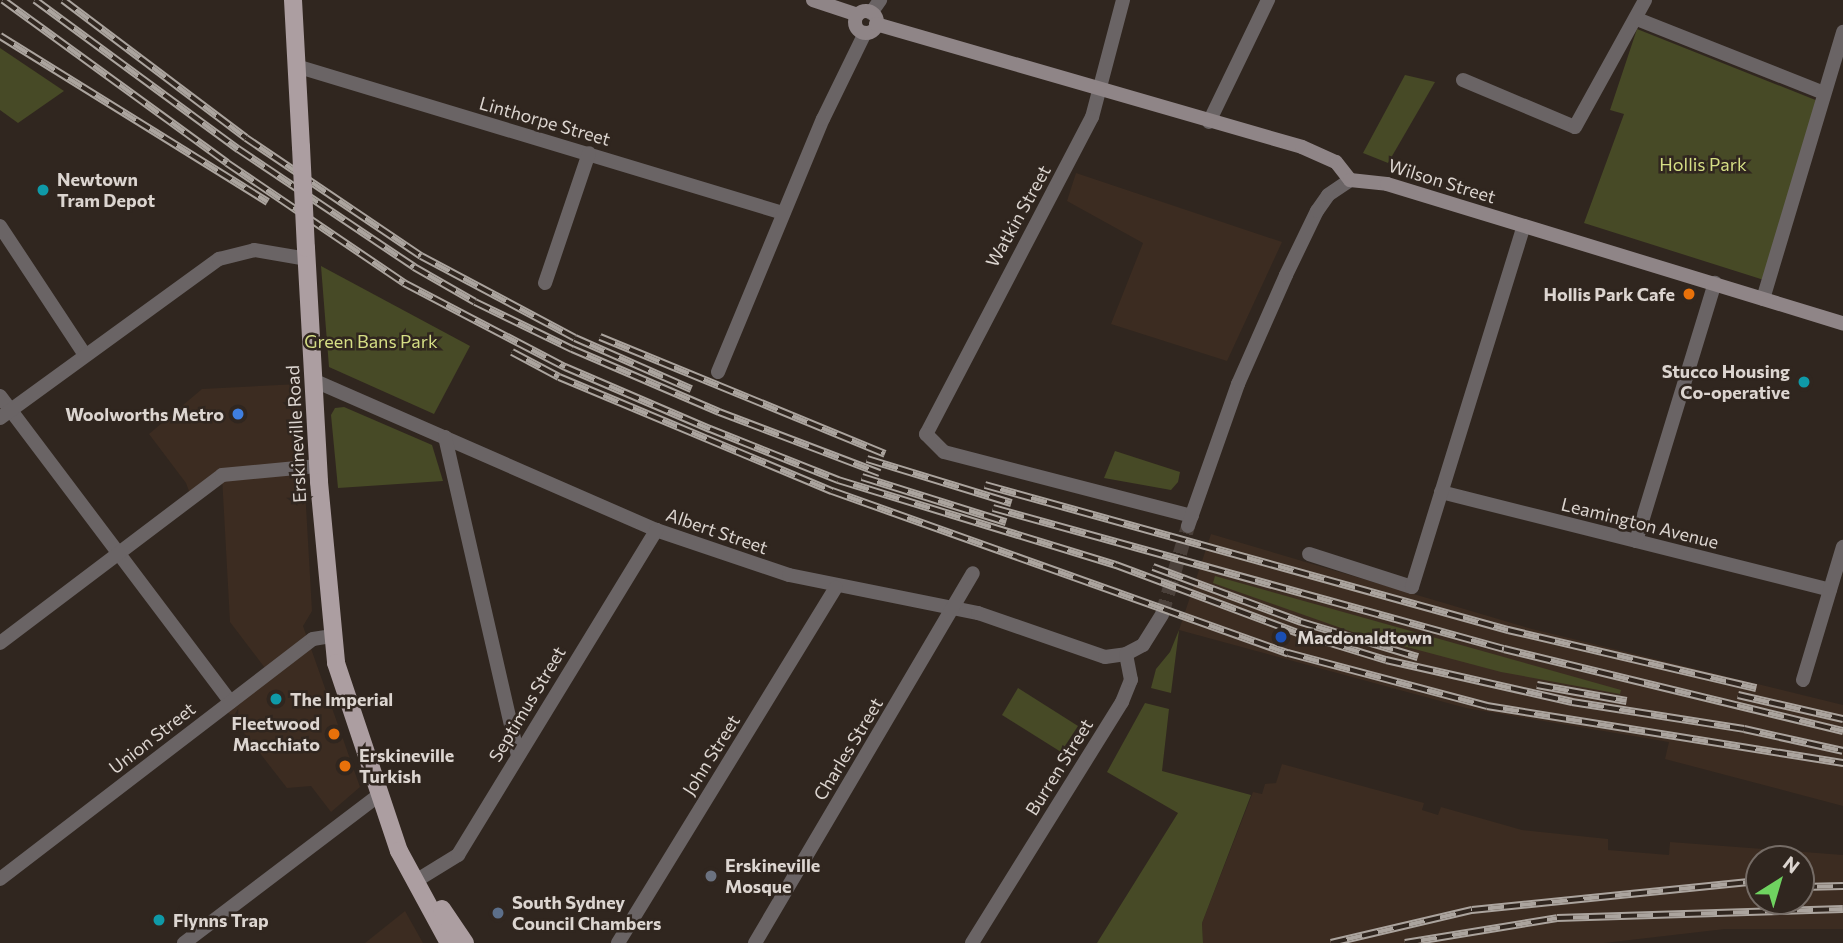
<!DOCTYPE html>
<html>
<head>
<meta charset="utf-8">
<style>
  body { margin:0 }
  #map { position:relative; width:1843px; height:943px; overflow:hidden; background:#30261f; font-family:Commissioner,sans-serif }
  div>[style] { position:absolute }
  .built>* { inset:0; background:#3c2c21 }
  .green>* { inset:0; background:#474a26 }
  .street-tunnel>* { height:14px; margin-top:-7px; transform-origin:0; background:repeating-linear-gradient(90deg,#4a403a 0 14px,transparent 0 21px) }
  .street>* { height:14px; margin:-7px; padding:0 7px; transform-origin:7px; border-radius:7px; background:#6a6465 }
  .secondary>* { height:14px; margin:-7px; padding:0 7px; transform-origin:7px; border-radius:7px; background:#8f8587 }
  .secondary>.ring { margin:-7px; padding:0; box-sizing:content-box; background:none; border:14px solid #8f8587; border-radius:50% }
  .primary>* { height:18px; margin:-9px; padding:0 9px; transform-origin:9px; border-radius:9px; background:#ac9ea1 }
  .rail>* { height:8px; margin-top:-4px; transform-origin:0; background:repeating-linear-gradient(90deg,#30261f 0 16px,#aba49e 0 32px); box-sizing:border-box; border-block:2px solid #aba49e }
  .primary-bridge>* { height:18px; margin:-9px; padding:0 9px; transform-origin:9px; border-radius:9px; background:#ac9ea1 }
  .dots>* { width:19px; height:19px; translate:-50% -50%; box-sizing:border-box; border:4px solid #30261f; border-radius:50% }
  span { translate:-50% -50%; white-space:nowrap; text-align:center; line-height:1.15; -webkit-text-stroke:5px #30261f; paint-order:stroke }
  .street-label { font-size:18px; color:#dcd5d0 }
  .park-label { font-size:18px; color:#d5de85 }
  .poi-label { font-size:18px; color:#dcd5d0; font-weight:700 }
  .left { translate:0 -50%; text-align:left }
  .right { translate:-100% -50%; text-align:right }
  .north { position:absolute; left:1745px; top:845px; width:70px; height:70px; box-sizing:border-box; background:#30261f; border:2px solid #756c66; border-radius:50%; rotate:37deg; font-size:19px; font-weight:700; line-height:28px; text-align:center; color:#dcd5d0 }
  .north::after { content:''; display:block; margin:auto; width:24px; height:32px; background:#6fd360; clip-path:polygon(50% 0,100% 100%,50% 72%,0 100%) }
</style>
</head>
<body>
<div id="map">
  <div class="built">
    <i style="clip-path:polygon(1076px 173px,1282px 242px,1227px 361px,1111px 324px,1143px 243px,1067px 201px)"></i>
    <i style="clip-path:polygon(299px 384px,312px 611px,303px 626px,360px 787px,331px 812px,311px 786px,287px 788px,224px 707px,268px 672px,230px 622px,222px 476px,192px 499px,186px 483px,149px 434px,202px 389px)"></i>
    <i style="clip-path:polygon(1211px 534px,1532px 629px,1843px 705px,1843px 806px,1665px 759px,1669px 742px,1466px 708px,1179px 630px)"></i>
    <i style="clip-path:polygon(evenodd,1282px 764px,1424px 803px,1422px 810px,1438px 815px,1441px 807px,1522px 830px,1608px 839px,1608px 850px,1669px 855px,1670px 842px,1843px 855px,1843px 929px,1725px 929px,1604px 943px,1203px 943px,1202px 923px,1253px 792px,1262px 794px,1265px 784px,1276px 783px,1282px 764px,1759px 859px,1801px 859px,1801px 901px,1759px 901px,1759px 859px)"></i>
    <i style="clip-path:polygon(405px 911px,423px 943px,365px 943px)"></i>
  </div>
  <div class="green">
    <i style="clip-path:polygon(1637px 29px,1818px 101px,1764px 280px,1584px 223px,1624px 114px,1610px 110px)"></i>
    <i style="clip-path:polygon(0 48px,64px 91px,18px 123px,0 110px)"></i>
    <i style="clip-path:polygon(1405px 75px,1435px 82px,1388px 163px,1363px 153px)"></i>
    <i style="clip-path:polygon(321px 266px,470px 346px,434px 414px,329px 367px)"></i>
    <i style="clip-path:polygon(344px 407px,432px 445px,443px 481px,338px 488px,331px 415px,335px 408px)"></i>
    <i style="clip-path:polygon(1115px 451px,1180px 472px,1178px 482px,1171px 490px,1104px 478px)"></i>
    <i style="clip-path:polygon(1215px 576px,1621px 690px,1620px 694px,1501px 672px,1358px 634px,1213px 583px)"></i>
    <i style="clip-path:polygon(1179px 630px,1171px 693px,1151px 688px,1156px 669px,1170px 652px)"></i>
    <i style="clip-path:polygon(1018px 688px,1078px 726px,1061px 752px,1002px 715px)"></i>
    <i style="clip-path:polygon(1145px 703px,1169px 709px,1162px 771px,1251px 795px,1202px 923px,1203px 943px,1097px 943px,1178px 813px,1107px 772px)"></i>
  </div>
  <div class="street-tunnel">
    <i style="left:1162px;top:614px;width:92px;rotate:-73.5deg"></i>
  </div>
  <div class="street">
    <i style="left:1123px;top:0;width:121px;rotate:104.8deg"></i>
    <i style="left:1092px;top:117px;width:358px;rotate:117.6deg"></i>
    <i style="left:926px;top:434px;width:25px;rotate:45deg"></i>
    <i style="left:944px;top:452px;width:256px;rotate:14.5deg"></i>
    <i style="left:871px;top:13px;width:16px;rotate:-55deg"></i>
    <i style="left:1637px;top:19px;width:201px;rotate:21.6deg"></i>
    <i style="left:296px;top:66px;width:509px;rotate:16.8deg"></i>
    <i style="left:1463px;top:80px;width:121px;rotate:22.8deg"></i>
    <i style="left:1575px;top:127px;width:145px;rotate:-61.1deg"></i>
    <i style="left:1209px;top:122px;width:136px;rotate:-64.2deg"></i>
    <i style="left:0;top:226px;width:154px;rotate:56.6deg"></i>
    <i style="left:545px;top:283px;width:137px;rotate:-71.3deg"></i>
    <i style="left:1763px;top:299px;width:279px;rotate:-73.3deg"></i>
    <i style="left:718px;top:372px;width:274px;rotate:-67.5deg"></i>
    <i style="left:823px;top:119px;width:96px;rotate:-64deg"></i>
    <i style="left:315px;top:381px;width:372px;rotate:23.6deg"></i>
    <i style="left:656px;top:530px;width:140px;rotate:18.7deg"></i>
    <i style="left:789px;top:575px;width:193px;rotate:11.4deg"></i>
    <i style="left:978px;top:613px;width:134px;rotate:19.1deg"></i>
    <i style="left:1105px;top:657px;width:21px;rotate:-8deg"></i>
    <i style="left:1126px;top:654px;width:19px;rotate:-28deg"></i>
    <i style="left:1143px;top:645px;width:36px;rotate:-58deg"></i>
    <i style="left:0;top:396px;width:383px;rotate:53deg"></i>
    <i style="left:0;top:418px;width:271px;rotate:-36deg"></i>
    <i style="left:219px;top:259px;width:36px;rotate:-14deg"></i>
    <i style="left:254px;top:250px;width:54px;rotate:9.6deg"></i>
    <i style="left:445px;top:437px;width:327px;rotate:77.1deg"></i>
    <i style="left:1441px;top:492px;width:401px;rotate:14.1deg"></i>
    <i style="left:1188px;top:526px;width:151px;rotate:-70.6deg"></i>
    <i style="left:1238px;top:384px;width:119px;rotate:-66.2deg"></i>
    <i style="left:1286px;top:275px;width:71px;rotate:-64.2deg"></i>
    <i style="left:1317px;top:211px;width:19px;rotate:-55deg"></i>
    <i style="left:1328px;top:195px;width:27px;rotate:-34deg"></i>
    <i style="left:1636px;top:541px;width:270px;rotate:-73deg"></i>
    <i style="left:1309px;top:554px;width:108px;rotate:17.8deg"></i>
    <i style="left:1412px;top:587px;width:378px;rotate:-72.8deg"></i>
    <i style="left:0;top:643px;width:278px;rotate:-37.1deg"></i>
    <i style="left:222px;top:475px;width:96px;rotate:-5.4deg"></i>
    <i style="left:1803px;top:680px;width:139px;rotate:-73.3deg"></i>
    <i style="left:0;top:879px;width:394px;rotate:-37.5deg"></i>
    <i style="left:313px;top:639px;width:18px;rotate:-9deg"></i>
    <i style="left:414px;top:882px;width:52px;rotate:-31.5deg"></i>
    <i style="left:458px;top:855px;width:381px;rotate:-58.6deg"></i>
    <i style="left:184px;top:943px;width:245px;rotate:-37.2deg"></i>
    <i style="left:618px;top:943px;width:417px;rotate:-58.5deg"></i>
    <i style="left:755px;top:943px;width:429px;rotate:-59.5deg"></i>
    <i style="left:972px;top:943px;width:284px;rotate:-58.1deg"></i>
    <i style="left:1122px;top:702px;width:24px;rotate:-68deg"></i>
    <i style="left:1131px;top:680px;width:26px;rotate:-101deg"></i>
  </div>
  <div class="secondary">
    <i style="left:813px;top:0;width:47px;rotate:18.4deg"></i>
    <i class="ring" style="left:855px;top:11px;width:8px;height:8px"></i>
    <i style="left:876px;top:24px;width:443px;rotate:16.1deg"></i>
    <i style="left:1302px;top:147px;width:37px;rotate:24deg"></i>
    <i style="left:1336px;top:162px;width:23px;rotate:52deg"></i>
    <i style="left:1350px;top:180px;width:37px;rotate:6deg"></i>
    <i style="left:1387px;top:184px;width:477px;rotate:17deg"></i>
  </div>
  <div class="primary">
    <i style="left:293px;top:0;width:147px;rotate:86.9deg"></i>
    <i style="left:306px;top:248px;width:234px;rotate:86.8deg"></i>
    <i style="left:319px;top:482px;width:182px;rotate:84.6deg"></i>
    <i style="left:336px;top:663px;width:198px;rotate:71.5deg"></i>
    <i style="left:399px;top:851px;width:105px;rotate:61.5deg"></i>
    <i style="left:442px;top:909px;width:41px;rotate:55.9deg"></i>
  </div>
  <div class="rail">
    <i style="left:3px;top:0;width:277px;rotate:36deg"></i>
    <i style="left:227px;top:163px;width:214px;rotate:34.1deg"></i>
    <i style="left:404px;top:283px;width:182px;rotate:27.6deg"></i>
    <i style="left:565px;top:367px;width:158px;rotate:23.2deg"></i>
    <i style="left:710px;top:429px;width:138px;rotate:21.7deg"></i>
    <i style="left:838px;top:480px;width:291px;rotate:17deg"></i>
    <i style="left:1116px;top:565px;width:194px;rotate:20.5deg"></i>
    <i style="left:1298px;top:633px;width:92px;rotate:17.1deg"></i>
    <i style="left:1386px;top:660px;width:191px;rotate:12.7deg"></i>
    <i style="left:1572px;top:702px;width:174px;rotate:8.9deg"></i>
    <i style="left:1744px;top:729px;width:101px;rotate:12.5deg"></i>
    <i style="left:35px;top:0;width:252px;rotate:36.3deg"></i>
    <i style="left:238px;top:149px;width:212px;rotate:33.8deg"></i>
    <i style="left:414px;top:267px;width:70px;rotate:29.8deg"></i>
    <i style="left:475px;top:302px;width:108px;rotate:25.9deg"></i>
    <i style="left:572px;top:349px;width:160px;rotate:23.2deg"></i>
    <i style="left:719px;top:412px;width:172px;rotate:20.8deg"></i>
    <i style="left:63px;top:0;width:229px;rotate:37deg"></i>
    <i style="left:246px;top:138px;width:211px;rotate:34deg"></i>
    <i style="left:421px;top:256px;width:174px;rotate:28deg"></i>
    <i style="left:575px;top:338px;width:127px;rotate:23.7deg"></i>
    <i style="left:0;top:36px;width:315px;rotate:31.8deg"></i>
    <i style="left:600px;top:337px;width:308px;rotate:22.3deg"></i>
    <i style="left:512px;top:352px;width:53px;rotate:28deg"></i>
    <i style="left:559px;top:377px;width:296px;rotate:22.7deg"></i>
    <i style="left:832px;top:491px;width:484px;rotate:19.6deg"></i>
    <i style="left:1288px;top:653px;width:206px;rotate:14.9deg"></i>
    <i style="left:1487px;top:706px;width:361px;rotate:9.1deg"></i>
    <i style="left:867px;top:459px;width:151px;rotate:17deg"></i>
    <i style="left:862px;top:477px;width:151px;rotate:17.4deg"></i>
    <i style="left:985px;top:485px;width:543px;rotate:15.5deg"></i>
    <i style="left:1508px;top:630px;width:255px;rotate:13.2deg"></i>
    <i style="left:993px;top:508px;width:530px;rotate:15.43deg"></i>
    <i style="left:1504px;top:649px;width:349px;rotate:13.6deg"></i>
    <i style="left:1153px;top:567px;width:158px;rotate:20.4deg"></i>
    <i style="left:1301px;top:622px;width:122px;rotate:16.7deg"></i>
    <i style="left:1537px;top:685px;width:91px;rotate:10.1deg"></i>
    <i style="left:1738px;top:695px;width:108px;rotate:12.9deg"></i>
    <i style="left:1801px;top:887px;width:42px;rotate:-1.4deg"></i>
    <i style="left:1331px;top:943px;width:145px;rotate:-13.2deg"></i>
    <i style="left:1472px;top:910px;width:288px;rotate:-5.8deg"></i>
    <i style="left:1405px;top:943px;width:154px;rotate:-9.3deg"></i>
    <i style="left:1557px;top:918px;width:286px;rotate:-1.8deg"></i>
  </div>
  <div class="primary-bridge">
    <i style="left:301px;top:147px;width:101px;rotate:87.2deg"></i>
  </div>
  <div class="dots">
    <i style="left:43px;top:190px;background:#0f9aa8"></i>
    <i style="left:1689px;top:294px;background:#e8710a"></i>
    <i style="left:1804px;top:382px;background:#0f9aa8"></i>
    <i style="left:238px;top:414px;background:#3f7fe0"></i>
    <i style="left:1281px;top:637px;background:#1a4fb4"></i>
    <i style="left:276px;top:699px;background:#0f9aa8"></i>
    <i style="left:334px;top:734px;background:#e8710a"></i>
    <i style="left:345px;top:766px;background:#e8710a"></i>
    <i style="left:711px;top:876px;background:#6b7280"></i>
    <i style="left:498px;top:913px;background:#5c6f8a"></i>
    <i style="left:159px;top:920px;background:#0f9aa8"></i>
  </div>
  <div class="street-label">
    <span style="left:545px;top:121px;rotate:16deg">Linthorpe Street</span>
    <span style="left:1442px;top:181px;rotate:17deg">Wilson Street</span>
    <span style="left:1018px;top:216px;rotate:-61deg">Watkin Street</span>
    <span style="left:296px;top:434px;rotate:-93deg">Erskineville Road</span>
    <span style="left:1640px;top:523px;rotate:14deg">Leamington Avenue</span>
    <span style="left:717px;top:531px;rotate:19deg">Albert Street</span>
    <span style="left:527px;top:704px;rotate:-59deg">Septimus Street</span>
    <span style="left:152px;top:738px;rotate:-38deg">Union Street</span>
    <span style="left:848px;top:749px;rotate:-59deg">Charles Street</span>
    <span style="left:711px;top:755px;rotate:-58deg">John Street</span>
    <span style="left:1059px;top:767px;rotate:-58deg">Burren Street</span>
  </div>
  <div class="park-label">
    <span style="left:1703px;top:164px">Hollis Park</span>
    <span style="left:371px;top:341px">Green Bans Park</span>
  </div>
  <div class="poi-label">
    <span class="left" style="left:57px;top:190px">Newtown<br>Tram Depot</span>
    <span class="right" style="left:1675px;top:294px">Hollis Park Cafe</span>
    <span class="right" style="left:1790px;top:382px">Stucco Housing<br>Co-operative</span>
    <span class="right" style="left:224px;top:414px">Woolworths Metro</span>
    <span class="left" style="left:1297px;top:637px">Macdonaldtown</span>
    <span class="left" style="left:290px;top:699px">The Imperial</span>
    <span class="right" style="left:320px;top:734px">Fleetwood<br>Macchiato</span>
    <span class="left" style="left:359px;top:766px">Erskineville<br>Turkish</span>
    <span class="left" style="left:725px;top:876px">Erskineville<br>Mosque</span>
    <span class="left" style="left:512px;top:913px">South Sydney<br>Council Chambers</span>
    <span class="left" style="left:173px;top:920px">Flynns Trap</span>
  </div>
  <div class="north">N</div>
</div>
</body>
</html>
